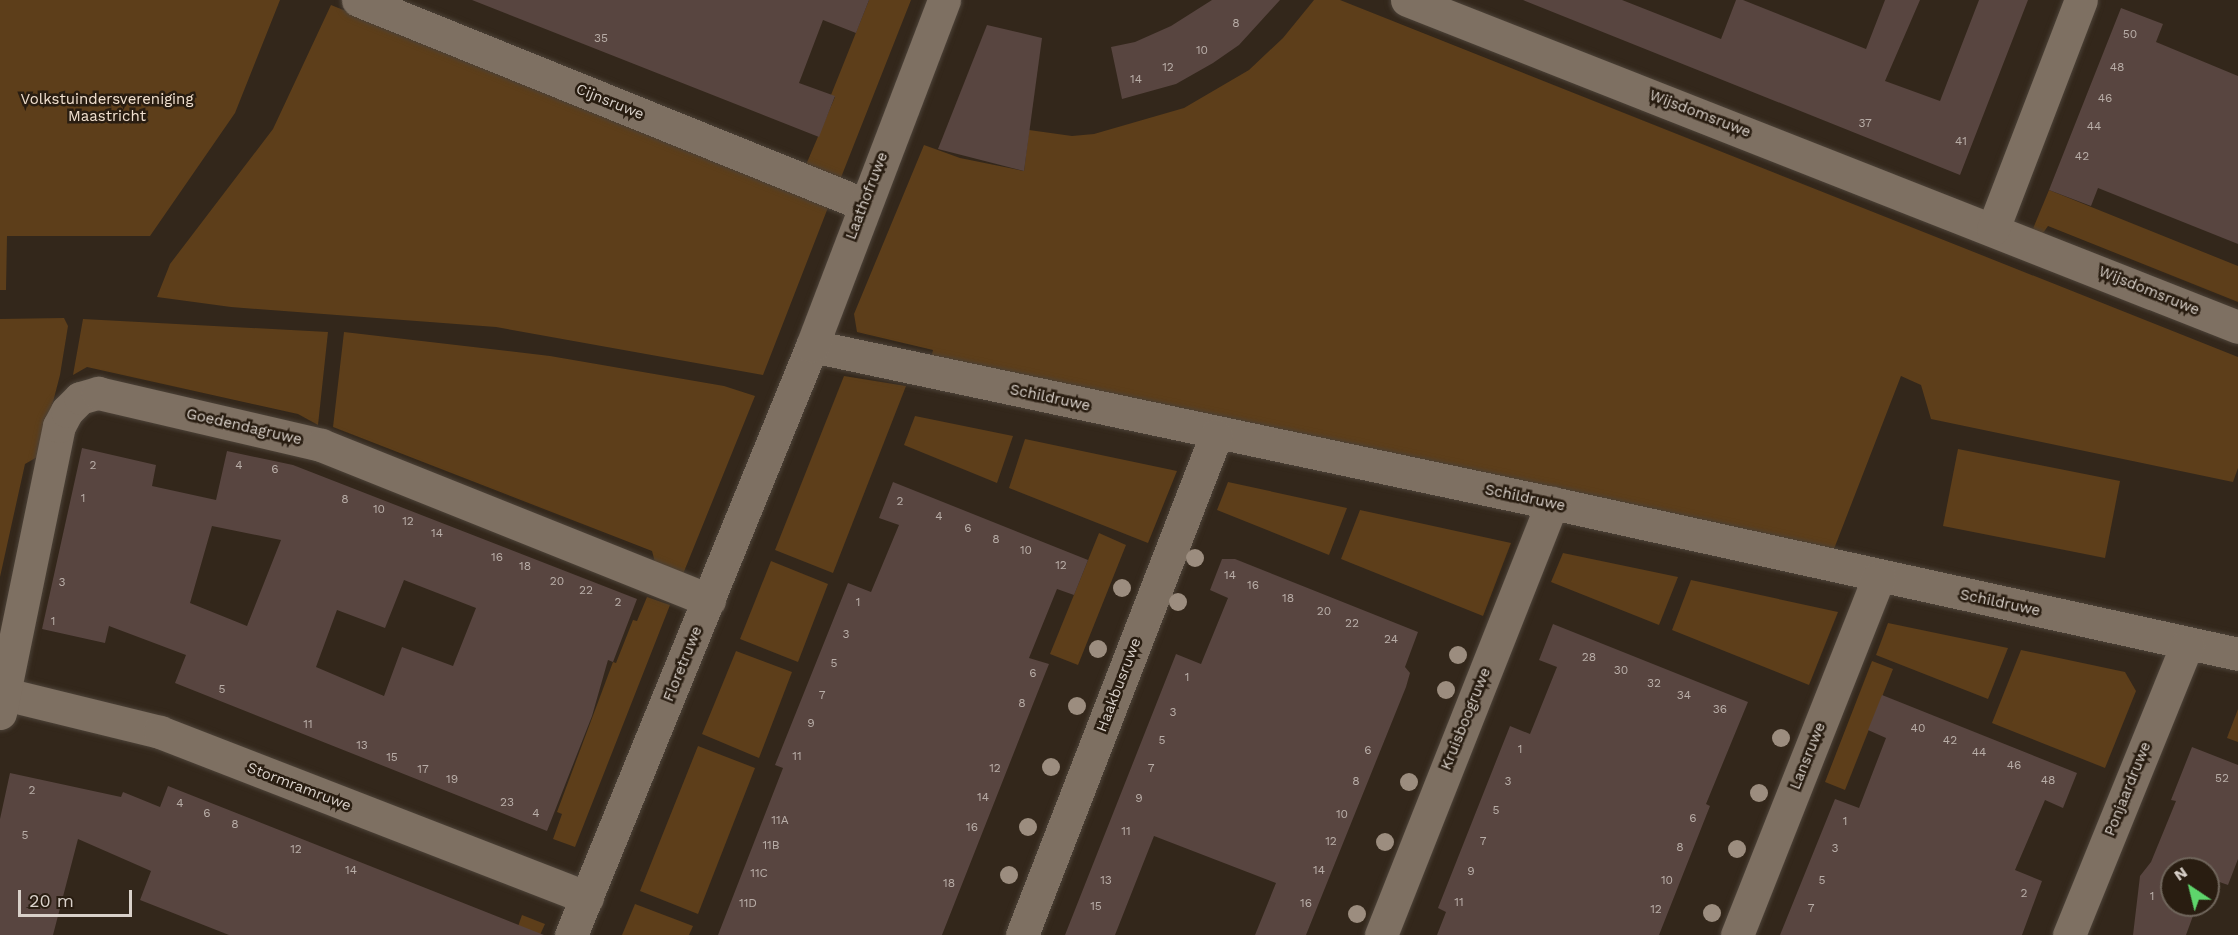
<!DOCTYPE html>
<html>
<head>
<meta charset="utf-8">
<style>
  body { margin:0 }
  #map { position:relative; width:2238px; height:935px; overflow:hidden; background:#33271b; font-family:"Work Sans",sans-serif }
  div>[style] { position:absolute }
  .green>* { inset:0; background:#5d3e1a }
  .building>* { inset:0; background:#584540 }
  .roads { filter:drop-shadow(0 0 2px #4c4238) drop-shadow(0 0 2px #4c4238) }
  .minor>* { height:33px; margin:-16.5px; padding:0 16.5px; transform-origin:16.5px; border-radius:16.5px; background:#7e7062 }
  .trees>* { width:18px; height:18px; margin:-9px; border-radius:50%; background:#9c8d7f }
  span { translate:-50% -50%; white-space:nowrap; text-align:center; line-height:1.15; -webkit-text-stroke:5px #291d11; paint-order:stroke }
  .number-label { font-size:12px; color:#b9aea8 }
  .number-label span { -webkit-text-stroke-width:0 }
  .park-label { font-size:15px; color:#f2e1d0 }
  .street-label { font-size:15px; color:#d9d1ca }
  .north { position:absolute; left:2160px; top:857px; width:60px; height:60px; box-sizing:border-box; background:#291d11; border:2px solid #6f655b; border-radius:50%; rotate:325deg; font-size:16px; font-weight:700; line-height:24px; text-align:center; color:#d9d1ca }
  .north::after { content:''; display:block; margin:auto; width:21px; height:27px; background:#5ed56c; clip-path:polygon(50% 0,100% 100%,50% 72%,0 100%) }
  .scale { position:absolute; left:18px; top:890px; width:114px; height:27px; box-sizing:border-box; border:3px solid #d9d1ca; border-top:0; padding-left:8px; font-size:18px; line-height:21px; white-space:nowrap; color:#d9d1ca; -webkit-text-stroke:4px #291d11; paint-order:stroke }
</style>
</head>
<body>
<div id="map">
  <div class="green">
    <i style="clip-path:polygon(0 0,280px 0,235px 113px,150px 236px,7px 236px,6px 290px,0 290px)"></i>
    <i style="clip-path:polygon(869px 0,911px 0,840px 180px,805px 167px,835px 97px,831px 95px)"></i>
    <i style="clip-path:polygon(1314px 0,1340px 0,2238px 357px,2238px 468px,2233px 482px,1931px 419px,1921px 385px,1901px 376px,1832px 554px,930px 362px,933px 350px,857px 332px,854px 314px,924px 145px,960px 158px,1024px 171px,1029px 130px,1072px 136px,1094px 134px,1184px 108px,1249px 70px,1283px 38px)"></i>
    <i style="clip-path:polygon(331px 5px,829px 205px,763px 375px,496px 327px,231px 307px,157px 297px,170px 264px,273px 129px)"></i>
    <i style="clip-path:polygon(2049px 190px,2238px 266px,2238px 302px,2048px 226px,2043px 233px,2032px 231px)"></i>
    <i style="clip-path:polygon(64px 318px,68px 326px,60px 375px,39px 456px,25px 464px,0 577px,0 319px)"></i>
    <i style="clip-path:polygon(83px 319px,328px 332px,318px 425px,298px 414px,87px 367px,73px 375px)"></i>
    <i style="clip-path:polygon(344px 332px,550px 356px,724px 386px,755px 396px,681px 579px,657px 570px,652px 551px,333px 427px)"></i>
    <i style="clip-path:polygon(844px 376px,906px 386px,833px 573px,775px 550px)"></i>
    <i style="clip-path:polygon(915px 416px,1013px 436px,997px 483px,904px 445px)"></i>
    <i style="clip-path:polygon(1025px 439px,1177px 471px,1148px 543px,1009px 488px)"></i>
    <i style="clip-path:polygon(1958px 449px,2120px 481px,2105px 558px,1943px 526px)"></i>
    <i style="clip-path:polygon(1228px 482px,1347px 508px,1329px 555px,1217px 510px)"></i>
    <i style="clip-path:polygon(1360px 510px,1511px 543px,1483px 616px,1341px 559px)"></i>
    <i style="clip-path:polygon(1099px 533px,1126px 545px,1078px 665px,1050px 654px)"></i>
    <i style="clip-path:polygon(1563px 553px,1678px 577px,1659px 625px,1551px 582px)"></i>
    <i style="clip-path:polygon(771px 561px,828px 584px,798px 662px,740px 639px)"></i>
    <i style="clip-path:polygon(1691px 580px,1838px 612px,1809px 685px,1672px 630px)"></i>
    <i style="clip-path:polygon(647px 597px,670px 605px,575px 847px,553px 839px,562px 814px,557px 812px,613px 662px,616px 663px,633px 620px,637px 621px)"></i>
    <i style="clip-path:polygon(1888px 623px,2008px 648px,1988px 699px,1876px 655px)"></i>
    <i style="clip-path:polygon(2021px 650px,2125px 672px,2136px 691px,2105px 768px,1992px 723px)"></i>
    <i style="clip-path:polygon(736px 651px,792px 672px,759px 758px,702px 734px)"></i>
    <i style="clip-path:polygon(1872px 661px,1893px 669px,1845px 790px,1825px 782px)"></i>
    <i style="clip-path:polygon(2238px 709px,2238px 742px,2227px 738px)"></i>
    <i style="clip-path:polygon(698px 746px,755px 768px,698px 914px,640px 891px)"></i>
    <i style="clip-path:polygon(635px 904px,693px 926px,689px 935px,622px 935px)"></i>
    <i style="clip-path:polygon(522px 915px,545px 924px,540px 935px,515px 935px)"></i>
  </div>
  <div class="building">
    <i style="clip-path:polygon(472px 0,869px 0,856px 33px,823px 20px,799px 83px,835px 96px,819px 137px)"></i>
    <i style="clip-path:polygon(1212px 0,1280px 0,1239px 45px,1213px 63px,1176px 84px,1122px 99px,1111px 47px,1135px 42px,1171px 26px)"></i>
    <i style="clip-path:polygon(1523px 0,1622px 0,1721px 39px,1736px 0,1743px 0,1866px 49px,1885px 0,1920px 0,1885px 81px,1940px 101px,1979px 0,2028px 0,1960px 175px)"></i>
    <i style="clip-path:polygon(2121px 8px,2163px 24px,2156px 42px,2238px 76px,2238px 244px,2098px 188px,2091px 206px,2049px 190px)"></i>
    <i style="clip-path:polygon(987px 25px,1042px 38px,1024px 171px,938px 149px)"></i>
    <i style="clip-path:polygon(evenodd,82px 448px,156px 465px,152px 486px,216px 500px,227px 451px,293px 465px,637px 599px,613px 662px,608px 660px,592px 716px,547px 831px,175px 683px,186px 655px,109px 626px,105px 643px,42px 629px,82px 448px,212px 526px,281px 540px,247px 626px,190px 603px,212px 526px,82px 448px,404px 580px,476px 608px,453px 666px,402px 647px,384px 696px,316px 667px,337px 610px,385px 628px,404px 580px)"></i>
    <i style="clip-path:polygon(893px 482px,1088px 560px,1074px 595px,1057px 589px,1029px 658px,1049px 664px,1037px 694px,942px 935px,718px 935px,783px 768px,775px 765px,848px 583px,871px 592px,899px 525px,879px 518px)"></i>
    <i style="clip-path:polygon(1222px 559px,1235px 559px,1418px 632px,1405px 667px,1410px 673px,1406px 687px,1306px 935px,1255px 935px,1276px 883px,1154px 836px,1115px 935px,1065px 935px,1176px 654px,1201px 664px,1228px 598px,1210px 590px)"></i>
    <i style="clip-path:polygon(1553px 624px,1748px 702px,1706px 804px,1710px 806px,1659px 935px,1437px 935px,1446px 912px,1438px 908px,1510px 726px,1530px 734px,1557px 667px,1539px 660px)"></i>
    <i style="clip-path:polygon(1882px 695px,2077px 773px,2063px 808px,2045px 800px,2015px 870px,2042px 881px,2022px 935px,1780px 935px,1835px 799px,1859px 808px,1886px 738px,1868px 730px)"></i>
    <i style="clip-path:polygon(2192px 747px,2238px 765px,2238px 859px,2228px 885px,2208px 878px,2208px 869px,2172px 869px,2172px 905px,2197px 905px,2186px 935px,2133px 935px,2140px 876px,2151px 862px,2176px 801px,2171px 800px)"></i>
    <i style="clip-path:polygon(10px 773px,121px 797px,123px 792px,160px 807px,168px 786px,544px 935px,229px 935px,140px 900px,151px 871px,78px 839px,53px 935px,0 935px,0 819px)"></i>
  </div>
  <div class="roads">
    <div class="minor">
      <i style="left:358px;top:0;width:545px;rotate:22deg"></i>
      <i style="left:1407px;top:0;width:893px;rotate:21.48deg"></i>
      <i style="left:1993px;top:229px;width:245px;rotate:-69deg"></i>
      <i style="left:812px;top:346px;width:756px;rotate:11.98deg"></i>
      <i style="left:1552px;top:503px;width:702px;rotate:12.41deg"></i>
      <i style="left:5px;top:694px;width:160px;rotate:13.8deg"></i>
      <i style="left:160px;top:732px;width:458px;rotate:21.2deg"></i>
      <i style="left:0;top:713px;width:293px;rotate:-78.4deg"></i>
      <i style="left:59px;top:426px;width:17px;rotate:-62deg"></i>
      <i style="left:67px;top:411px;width:18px;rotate:-45deg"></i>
      <i style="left:80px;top:398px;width:19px;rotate:-16deg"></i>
      <i style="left:98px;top:393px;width:229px;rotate:13.1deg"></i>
      <i style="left:321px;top:445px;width:418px;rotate:21.8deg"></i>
      <i style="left:571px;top:935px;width:636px;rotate:-67.75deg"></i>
      <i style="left:812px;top:346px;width:370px;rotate:-69.1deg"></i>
      <i style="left:1022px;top:935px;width:536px;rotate:-68.79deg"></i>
      <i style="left:1381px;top:935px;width:465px;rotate:-68.4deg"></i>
      <i style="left:1737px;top:935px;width:385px;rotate:-68.4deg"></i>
      <i style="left:2069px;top:935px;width:314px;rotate:-67.9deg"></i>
    </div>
  </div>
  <div class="trees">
    <i style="left:1195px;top:558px"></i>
    <i style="left:1122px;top:588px"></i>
    <i style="left:1178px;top:602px"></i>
    <i style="left:1098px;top:649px"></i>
    <i style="left:1458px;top:655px"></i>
    <i style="left:1446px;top:690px"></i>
    <i style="left:1077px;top:706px"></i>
    <i style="left:1781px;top:738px"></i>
    <i style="left:1051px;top:767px"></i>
    <i style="left:1409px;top:782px"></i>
    <i style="left:1759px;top:793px"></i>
    <i style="left:1028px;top:827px"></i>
    <i style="left:1385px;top:842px"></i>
    <i style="left:1737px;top:849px"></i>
    <i style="left:1009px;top:875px"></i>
    <i style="left:1712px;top:913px"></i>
    <i style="left:1357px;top:914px"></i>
  </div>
  <div class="number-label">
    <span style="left:1236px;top:24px">8</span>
    <span style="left:2130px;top:35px">50</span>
    <span style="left:601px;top:39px">35</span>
    <span style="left:1202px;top:51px">10</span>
    <span style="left:1168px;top:68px">12</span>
    <span style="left:2117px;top:68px">48</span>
    <span style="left:1136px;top:80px">14</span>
    <span style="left:2105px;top:99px">46</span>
    <span style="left:1865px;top:124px">37</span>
    <span style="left:2094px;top:127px">44</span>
    <span style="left:1961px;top:142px">41</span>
    <span style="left:2082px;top:157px">42</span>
    <span style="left:93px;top:466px">2</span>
    <span style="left:239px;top:466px">4</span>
    <span style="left:275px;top:470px">6</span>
    <span style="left:83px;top:499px">1</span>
    <span style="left:345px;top:500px">8</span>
    <span style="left:900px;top:502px">2</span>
    <span style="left:379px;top:510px">10</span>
    <span style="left:939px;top:517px">4</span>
    <span style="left:408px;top:522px">12</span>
    <span style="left:968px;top:529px">6</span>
    <span style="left:437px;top:534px">14</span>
    <span style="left:996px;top:540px">8</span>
    <span style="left:1026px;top:551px">10</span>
    <span style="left:497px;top:558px">16</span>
    <span style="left:1061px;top:566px">12</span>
    <span style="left:525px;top:567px">18</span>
    <span style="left:1230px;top:576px">14</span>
    <span style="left:557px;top:582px">20</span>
    <span style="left:62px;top:583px">3</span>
    <span style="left:1253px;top:586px">16</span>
    <span style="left:586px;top:591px">22</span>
    <span style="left:1288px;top:599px">18</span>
    <span style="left:618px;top:603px">2</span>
    <span style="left:858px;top:603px">1</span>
    <span style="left:1324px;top:612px">20</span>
    <span style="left:53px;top:622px">1</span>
    <span style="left:1352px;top:624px">22</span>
    <span style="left:846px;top:635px">3</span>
    <span style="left:1391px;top:640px">24</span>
    <span style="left:1589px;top:658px">28</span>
    <span style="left:834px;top:664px">5</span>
    <span style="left:1621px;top:671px">30</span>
    <span style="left:1033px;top:674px">6</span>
    <span style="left:1187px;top:678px">1</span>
    <span style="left:1654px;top:684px">32</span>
    <span style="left:222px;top:690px">5</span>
    <span style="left:822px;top:696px">7</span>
    <span style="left:1684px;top:696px">34</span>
    <span style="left:1022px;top:704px">8</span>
    <span style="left:1720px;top:710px">36</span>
    <span style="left:1173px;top:713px">3</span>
    <span style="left:811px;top:724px">9</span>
    <span style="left:308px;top:725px">11</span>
    <span style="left:1918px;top:729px">40</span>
    <span style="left:1162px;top:741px">5</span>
    <span style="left:1950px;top:741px">42</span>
    <span style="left:362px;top:746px">13</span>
    <span style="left:1520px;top:750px">1</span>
    <span style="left:1368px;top:751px">6</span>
    <span style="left:1979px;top:753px">44</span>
    <span style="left:797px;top:757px">11</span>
    <span style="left:392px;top:758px">15</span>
    <span style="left:2014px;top:766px">46</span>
    <span style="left:995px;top:769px">12</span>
    <span style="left:1151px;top:769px">7</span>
    <span style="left:423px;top:770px">17</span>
    <span style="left:2222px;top:779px">52</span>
    <span style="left:452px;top:780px">19</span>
    <span style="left:2048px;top:781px">48</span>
    <span style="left:1356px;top:782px">8</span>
    <span style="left:1508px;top:782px">3</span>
    <span style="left:32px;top:791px">2</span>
    <span style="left:983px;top:798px">14</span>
    <span style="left:1139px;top:799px">9</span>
    <span style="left:507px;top:803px">23</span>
    <span style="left:180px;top:804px">4</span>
    <span style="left:1496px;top:811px">5</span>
    <span style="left:207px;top:814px">6</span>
    <span style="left:536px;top:814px">4</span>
    <span style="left:1342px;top:815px">10</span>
    <span style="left:1693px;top:819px">6</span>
    <span style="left:780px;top:821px">11A</span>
    <span style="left:1845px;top:822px">1</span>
    <span style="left:235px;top:825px">8</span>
    <span style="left:972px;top:828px">16</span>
    <span style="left:1126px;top:832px">11</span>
    <span style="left:25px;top:836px">5</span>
    <span style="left:1331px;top:842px">12</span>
    <span style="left:1483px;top:842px">7</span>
    <span style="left:771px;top:846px">11B</span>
    <span style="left:1680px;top:848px">8</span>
    <span style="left:1835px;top:849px">3</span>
    <span style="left:296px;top:850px">12</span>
    <span style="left:351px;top:871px">14</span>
    <span style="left:1319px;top:871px">14</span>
    <span style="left:1471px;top:872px">9</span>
    <span style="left:759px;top:874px">11C</span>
    <span style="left:1106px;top:881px">13</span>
    <span style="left:1667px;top:881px">10</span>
    <span style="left:1822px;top:881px">5</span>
    <span style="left:949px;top:884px">18</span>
    <span style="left:2024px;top:894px">2</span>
    <span style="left:2152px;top:897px">1</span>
    <span style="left:1459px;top:903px">11</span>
    <span style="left:748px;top:904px">11D</span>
    <span style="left:1306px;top:904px">16</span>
    <span style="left:1096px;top:907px">15</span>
    <span style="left:1811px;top:909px">7</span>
    <span style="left:1656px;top:910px">12</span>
  </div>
  <div class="park-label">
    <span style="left:107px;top:108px">Volkstuindersvereniging<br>Maastricht</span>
  </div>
  <div class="street-label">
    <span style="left:610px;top:102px;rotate:22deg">Cijnsruwe</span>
    <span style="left:1700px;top:114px;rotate:21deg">Wijsdomsruwe</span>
    <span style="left:867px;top:196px;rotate:-69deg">Laathofruwe</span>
    <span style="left:2149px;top:291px;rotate:22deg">Wijsdomsruwe</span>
    <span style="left:1050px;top:398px;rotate:12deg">Schildruwe</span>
    <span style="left:244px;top:427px;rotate:13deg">Goedendagruwe</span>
    <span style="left:1525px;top:498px;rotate:12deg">Schildruwe</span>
    <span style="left:2000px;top:603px;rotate:12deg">Schildruwe</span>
    <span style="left:683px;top:664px;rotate:-68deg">Floretruwe</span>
    <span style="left:1119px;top:685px;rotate:-69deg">Haakbusruwe</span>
    <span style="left:1466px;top:719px;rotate:-68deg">Kruisboogruwe</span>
    <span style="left:1808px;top:756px;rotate:-68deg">Lansruwe</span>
    <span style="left:299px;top:787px;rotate:21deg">Stormramruwe</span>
    <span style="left:2128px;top:789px;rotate:-68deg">Ponjaardruwe</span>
  </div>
  <div class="north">N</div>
  <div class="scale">20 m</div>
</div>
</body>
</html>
